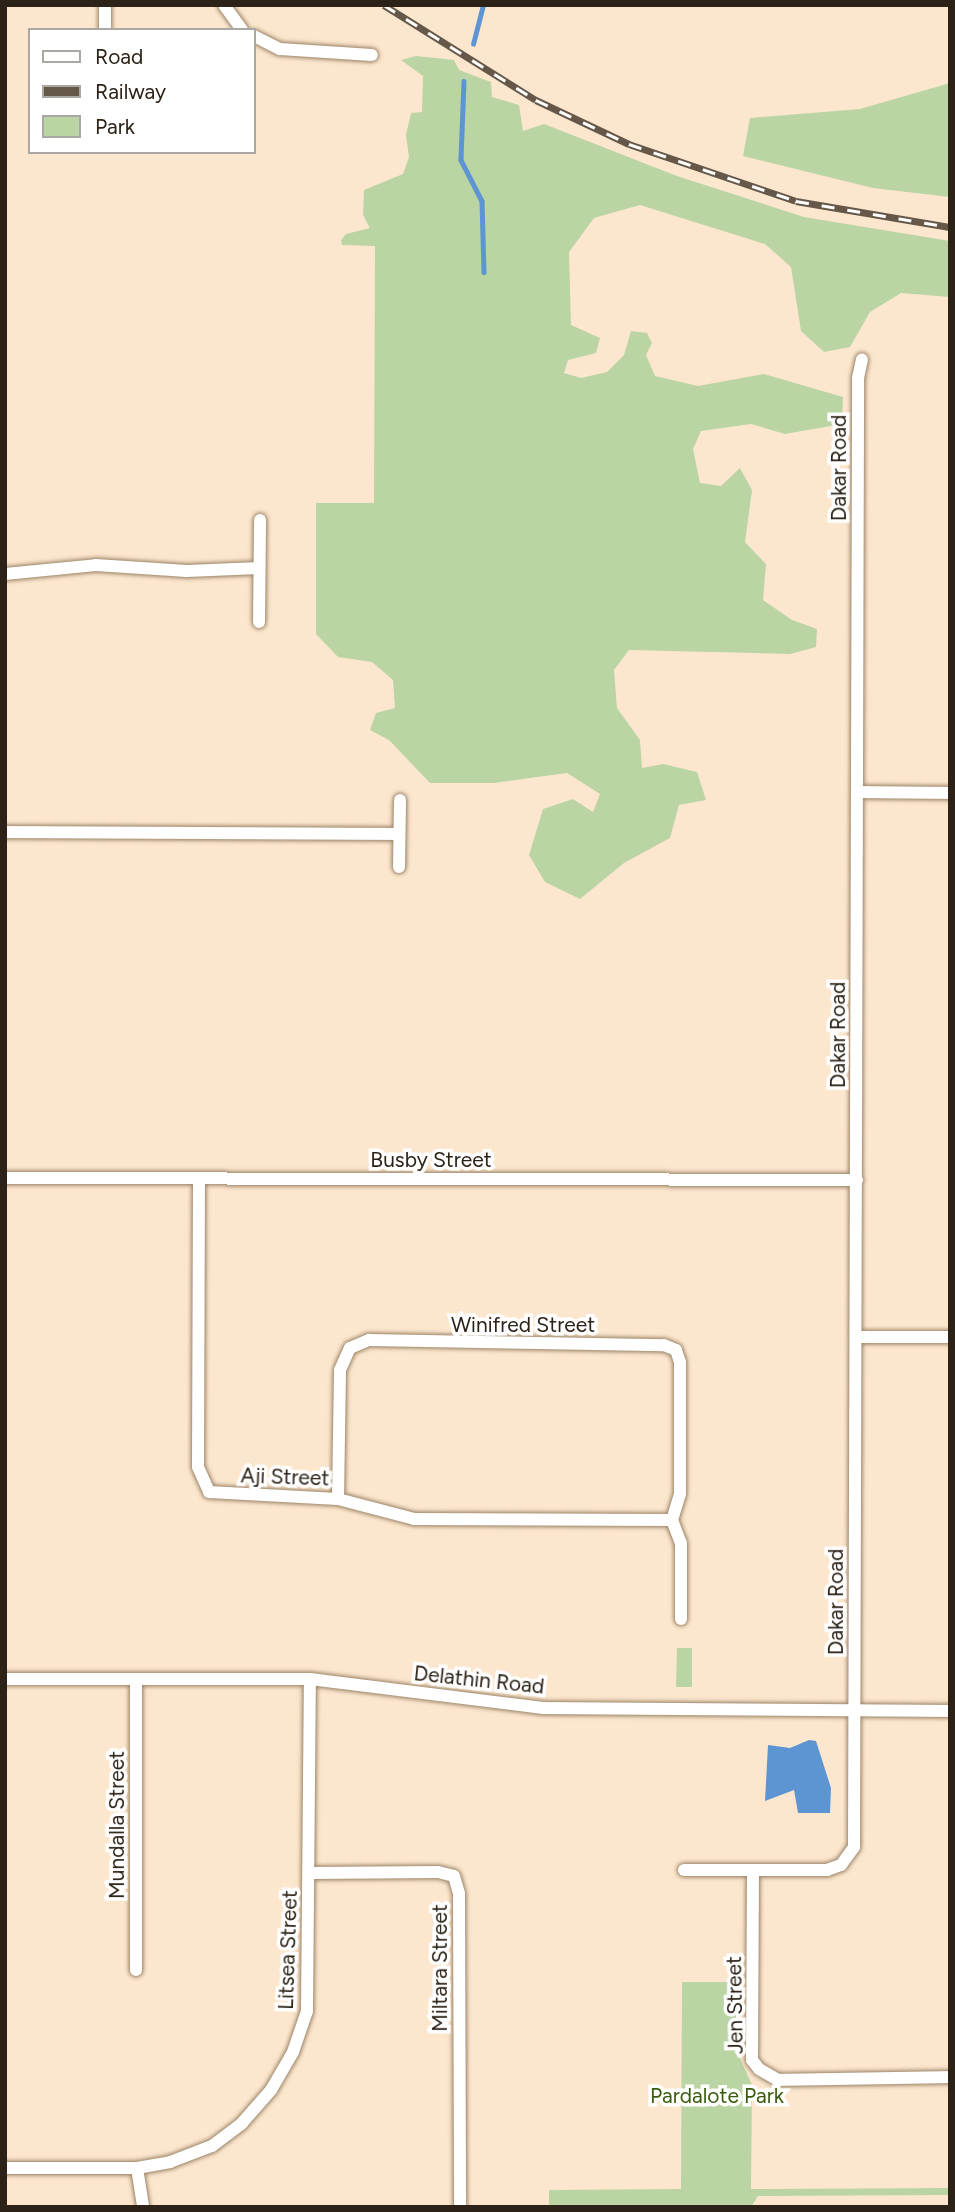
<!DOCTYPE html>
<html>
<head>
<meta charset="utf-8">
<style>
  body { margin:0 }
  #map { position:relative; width:955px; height:2212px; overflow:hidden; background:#fce7ce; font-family:Figtree,sans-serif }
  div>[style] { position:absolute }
  .green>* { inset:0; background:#bad4a4 }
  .water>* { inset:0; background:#5c95d1 }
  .stream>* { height:4.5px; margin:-2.25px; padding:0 2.25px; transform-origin:2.25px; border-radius:2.25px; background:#5c95d1 }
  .roads { filter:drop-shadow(0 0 2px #9c8467) drop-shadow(0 0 2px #9c8467) }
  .street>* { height:12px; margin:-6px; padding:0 6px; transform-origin:6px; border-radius:6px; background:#fff }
  .rail>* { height:7px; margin-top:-3.5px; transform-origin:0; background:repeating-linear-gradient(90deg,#fff 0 13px,#655849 0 26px); box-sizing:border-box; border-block:2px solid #655849 }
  span { translate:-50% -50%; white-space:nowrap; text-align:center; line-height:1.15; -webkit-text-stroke:7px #fff; paint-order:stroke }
  .street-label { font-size:21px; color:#2c2217 }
  .park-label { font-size:21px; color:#395b0c }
  .frame { position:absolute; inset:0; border:7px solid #2c2217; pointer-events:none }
  .legend { position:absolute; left:28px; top:28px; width:228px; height:126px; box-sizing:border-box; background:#fff; border:2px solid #aba7a2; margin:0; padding:9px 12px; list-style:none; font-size:21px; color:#2c2217 }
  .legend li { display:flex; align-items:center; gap:14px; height:35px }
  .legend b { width:35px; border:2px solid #aba7a2 }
</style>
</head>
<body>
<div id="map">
  <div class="green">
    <i style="clip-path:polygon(416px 56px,454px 60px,459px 70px,491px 82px,492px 97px,519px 105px,523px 131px,544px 124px,677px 176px,804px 217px,950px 241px,950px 297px,901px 293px,870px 312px,850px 347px,824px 352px,801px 331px,791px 267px,765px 244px,640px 205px,594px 218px,569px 252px,571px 325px,600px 338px,596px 353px,568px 360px,564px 373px,581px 378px,607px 372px,624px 355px,631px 331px,647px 333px,652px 343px,646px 355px,655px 376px,698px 386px,764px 374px,843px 397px,842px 424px,785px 434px,751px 424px,701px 431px,693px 449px,700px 483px,721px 486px,740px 468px,752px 490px,745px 542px,766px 564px,763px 600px,792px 620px,817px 629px,816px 647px,790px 654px,629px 650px,614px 670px,617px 708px,640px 740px,642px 768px,663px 764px,697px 772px,706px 800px,679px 805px,670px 838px,624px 863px,580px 899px,545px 882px,529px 855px,543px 809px,573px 799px,593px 812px,600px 794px,567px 773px,494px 783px,430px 783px,389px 740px,370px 730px,376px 713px,395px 708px,393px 680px,372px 662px,338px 657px,316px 634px,316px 503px,374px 503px,375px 246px,342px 245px,341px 240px,346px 234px,370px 228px,363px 215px,364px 190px,403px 174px,409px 157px,406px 135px,411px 113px,422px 112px,423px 76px,401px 60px)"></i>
    <i style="clip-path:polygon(950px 83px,950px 197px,873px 188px,743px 156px,750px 118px,860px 109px)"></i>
    <i style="clip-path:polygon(677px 1648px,692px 1648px,692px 1687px,676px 1687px)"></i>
    <i style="clip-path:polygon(682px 1982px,736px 1982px,736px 2049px,752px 2085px,751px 2189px,950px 2188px,950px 2195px,758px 2196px,751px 2207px,549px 2207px,549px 2190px,681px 2189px)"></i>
  </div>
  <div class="water">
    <i style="clip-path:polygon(809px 1740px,816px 1741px,831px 1788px,830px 1813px,798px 1813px,794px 1790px,765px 1801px,768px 1745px,790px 1748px)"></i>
  </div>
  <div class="stream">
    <i style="left:473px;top:44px;width:40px;rotate:-75.6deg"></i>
    <i style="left:464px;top:81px;width:79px;rotate:92.2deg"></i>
    <i style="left:461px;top:160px;width:46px;rotate:62.9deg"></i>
    <i style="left:482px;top:201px;width:71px;rotate:88.4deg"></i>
  </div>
  <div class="roads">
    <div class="street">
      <i style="left:105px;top:5px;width:25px;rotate:90deg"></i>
      <i style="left:224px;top:5px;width:31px;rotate:54deg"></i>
      <i style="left:254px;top:36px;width:29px;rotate:27deg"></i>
      <i style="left:280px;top:49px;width:92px;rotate:3.7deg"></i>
      <i style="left:5px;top:574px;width:91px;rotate:-5.6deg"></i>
      <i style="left:96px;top:565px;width:91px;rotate:3.8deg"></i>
      <i style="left:187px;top:571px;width:72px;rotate:-2.4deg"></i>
      <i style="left:259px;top:622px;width:102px;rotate:-89.4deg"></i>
      <i style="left:859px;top:792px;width:91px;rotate:0.6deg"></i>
      <i style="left:5px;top:832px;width:394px;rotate:0.3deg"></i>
      <i style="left:399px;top:867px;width:67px;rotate:-89.1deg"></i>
      <i style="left:5px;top:1178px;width:852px;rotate:0.13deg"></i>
      <i style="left:199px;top:1179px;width:288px;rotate:90.2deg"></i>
      <i style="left:198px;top:1467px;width:27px;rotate:66deg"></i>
      <i style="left:209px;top:1492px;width:129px;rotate:3.1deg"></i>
      <i style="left:338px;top:1499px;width:79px;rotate:14.7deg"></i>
      <i style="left:414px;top:1519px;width:258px;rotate:0.2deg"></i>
      <i style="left:856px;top:1337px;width:94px"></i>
      <i style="left:338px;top:1499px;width:129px;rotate:-89.1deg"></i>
      <i style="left:340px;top:1370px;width:24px;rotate:-66deg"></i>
      <i style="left:350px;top:1348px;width:21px;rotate:-23deg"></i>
      <i style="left:369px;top:1340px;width:295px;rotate:1deg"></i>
      <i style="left:664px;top:1345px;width:13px;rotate:23deg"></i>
      <i style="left:676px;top:1350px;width:13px;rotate:72deg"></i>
      <i style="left:680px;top:1362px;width:132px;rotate:90deg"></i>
      <i style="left:680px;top:1494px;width:27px;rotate:107deg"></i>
      <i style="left:672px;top:1520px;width:25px;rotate:69deg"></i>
      <i style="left:681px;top:1543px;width:76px;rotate:90deg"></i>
      <i style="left:5px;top:1679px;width:305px"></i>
      <i style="left:310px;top:1679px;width:235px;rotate:7.1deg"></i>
      <i style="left:543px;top:1708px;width:407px;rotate:0.4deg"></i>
      <i style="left:684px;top:1870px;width:143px"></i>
      <i style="left:827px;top:1870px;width:15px;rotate:-20deg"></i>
      <i style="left:841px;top:1865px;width:22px;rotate:-54deg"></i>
      <i style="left:854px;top:1847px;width:1469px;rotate:-89.84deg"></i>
      <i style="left:858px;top:378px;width:19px;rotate:-78deg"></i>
      <i style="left:753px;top:1870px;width:190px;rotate:90.3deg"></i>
      <i style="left:752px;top:2060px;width:11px;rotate:52deg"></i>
      <i style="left:759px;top:2069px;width:22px;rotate:30deg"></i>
      <i style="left:778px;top:2080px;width:172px;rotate:-1deg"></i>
      <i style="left:310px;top:1873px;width:128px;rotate:-0.4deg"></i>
      <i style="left:438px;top:1872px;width:16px;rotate:14deg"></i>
      <i style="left:454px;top:1876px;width:18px;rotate:74deg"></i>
      <i style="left:459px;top:1893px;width:314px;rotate:89.8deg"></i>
      <i style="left:136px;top:1970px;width:290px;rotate:-90deg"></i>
      <i style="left:5px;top:2168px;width:132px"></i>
      <i style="left:137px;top:2168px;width:34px;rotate:-10deg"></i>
      <i style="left:170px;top:2162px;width:45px;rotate:-20.9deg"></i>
      <i style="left:212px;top:2146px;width:38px;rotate:-37deg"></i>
      <i style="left:242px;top:2123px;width:44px;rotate:-48.7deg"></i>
      <i style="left:271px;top:2090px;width:44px;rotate:-59.9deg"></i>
      <i style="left:293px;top:2052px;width:43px;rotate:-71.1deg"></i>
      <i style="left:307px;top:2011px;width:332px;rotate:-89.5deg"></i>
      <i style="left:137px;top:2168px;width:39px;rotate:81deg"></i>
    </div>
  </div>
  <div class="rail">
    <i style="left:384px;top:5px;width:179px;rotate:32deg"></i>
    <i style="left:536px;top:100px;width:103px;rotate:25.3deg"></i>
    <i style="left:629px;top:144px;width:176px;rotate:18.8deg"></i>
    <i style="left:796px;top:201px;width:156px;rotate:9.6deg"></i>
  </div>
  <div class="street-label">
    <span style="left:839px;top:468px;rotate:-90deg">Dakar Road</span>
    <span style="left:838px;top:1035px;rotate:-90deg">Dakar Road</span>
    <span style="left:431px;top:1160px">Busby Street</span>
    <span style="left:523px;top:1325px">Winifred Street</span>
    <span style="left:285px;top:1477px;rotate:2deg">Aji Street</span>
    <span style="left:836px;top:1602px;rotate:-90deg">Dakar Road</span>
    <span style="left:479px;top:1680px;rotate:6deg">Delathin Road</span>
    <span style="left:117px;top:1825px;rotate:-90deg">Mundalla Street</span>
    <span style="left:288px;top:1950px;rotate:-88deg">Litsea Street</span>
    <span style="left:440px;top:1968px;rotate:-90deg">Miltara Street</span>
    <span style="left:735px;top:2005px;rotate:-91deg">Jen Street</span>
  </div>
  <div class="park-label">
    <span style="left:717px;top:2096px">Pardalote Park</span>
  </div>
  <div class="frame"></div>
  <ul class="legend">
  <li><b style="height:9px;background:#fff"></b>Road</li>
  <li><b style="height:9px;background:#655849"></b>Railway</li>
  <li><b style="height:19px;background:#bad4a4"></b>Park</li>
  </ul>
</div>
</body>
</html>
